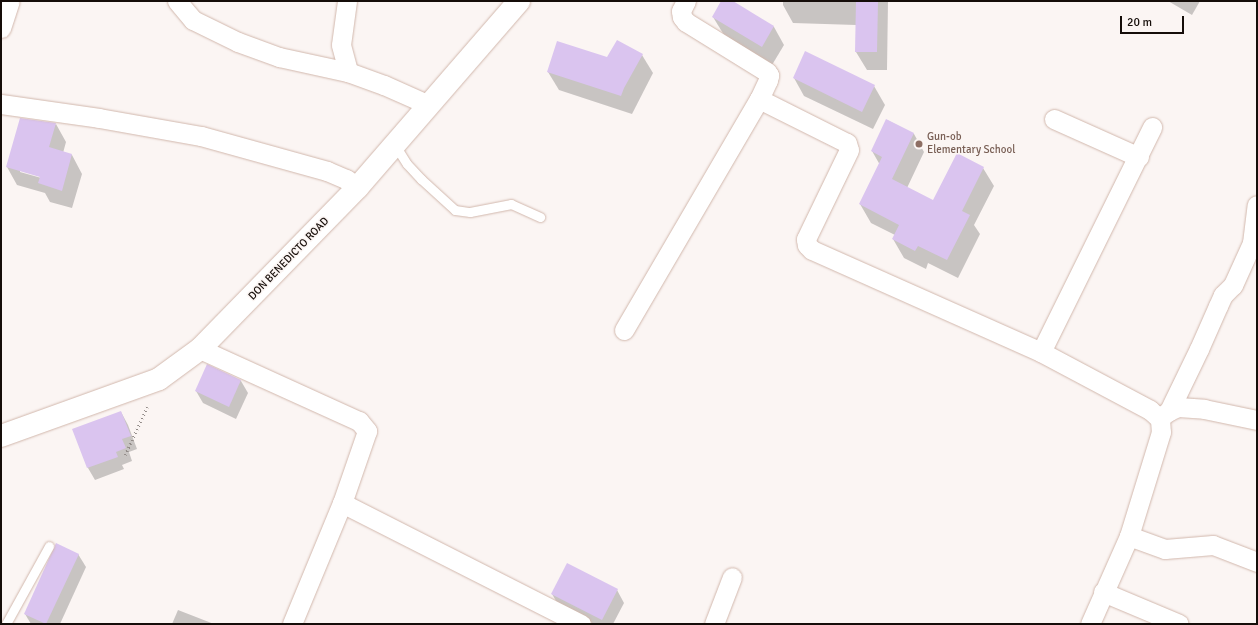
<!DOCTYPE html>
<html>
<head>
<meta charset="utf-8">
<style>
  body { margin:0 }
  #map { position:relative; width:1258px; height:625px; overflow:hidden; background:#fbf5f3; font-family:Signika,sans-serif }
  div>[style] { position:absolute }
  .shadow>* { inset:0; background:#0003 }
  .building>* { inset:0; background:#dac4ef }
  .path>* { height:2.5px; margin-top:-1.25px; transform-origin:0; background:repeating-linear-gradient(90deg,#928b88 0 1px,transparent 0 4px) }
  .roads { filter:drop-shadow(0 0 1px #d1b7ac) drop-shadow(0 0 1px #d1b7ac) }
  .service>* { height:9px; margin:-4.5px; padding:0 4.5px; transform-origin:4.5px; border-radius:4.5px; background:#fff }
  .minor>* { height:19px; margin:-9.5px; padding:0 9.5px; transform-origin:9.5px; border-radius:9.5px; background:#fff }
  .tertiary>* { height:22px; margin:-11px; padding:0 11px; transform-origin:11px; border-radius:11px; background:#fff }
  .dots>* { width:11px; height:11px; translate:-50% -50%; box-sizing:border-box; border:2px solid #fbf5f3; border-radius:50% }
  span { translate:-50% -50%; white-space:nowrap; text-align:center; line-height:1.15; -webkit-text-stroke:3px #fbf5f3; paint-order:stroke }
  .education-label { font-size:11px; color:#785e54 }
  .left { translate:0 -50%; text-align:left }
  .street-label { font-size:11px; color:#150d09 }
  .frame { position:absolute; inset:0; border:2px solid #150d09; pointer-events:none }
  .scale { position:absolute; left:1120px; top:16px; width:64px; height:18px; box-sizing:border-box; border:2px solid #150d09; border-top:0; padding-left:5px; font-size:12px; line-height:14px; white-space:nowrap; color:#150d09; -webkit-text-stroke:3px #fbf5f3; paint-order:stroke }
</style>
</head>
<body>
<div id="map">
  <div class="shadow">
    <i style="clip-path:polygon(723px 1px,731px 1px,774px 27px,784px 45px,772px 65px,724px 35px,713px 17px)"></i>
    <i style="clip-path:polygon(783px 1px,888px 1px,887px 70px,867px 70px,856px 52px,856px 25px,793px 23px,783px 5px)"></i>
    <i style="clip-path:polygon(1168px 1px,1200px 1px,1192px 15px)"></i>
    <i style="clip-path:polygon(642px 55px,653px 73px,632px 114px,559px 90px,548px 72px)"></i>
    <i style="clip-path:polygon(794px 78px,874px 86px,885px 105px,873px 129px,804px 96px)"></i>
    <i style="clip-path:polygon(887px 120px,914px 134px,924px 152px,907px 188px,933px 201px,983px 168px,994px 186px,974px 225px,980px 234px,958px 278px,928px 263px,926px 269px,904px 258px,893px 239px,895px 235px,871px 223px,860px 204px,880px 165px,872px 151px)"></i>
    <i style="clip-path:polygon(evenodd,56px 124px,66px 142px,63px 153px,72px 155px,82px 174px,72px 208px,50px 202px,45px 193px,17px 185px,7px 167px,56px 124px,20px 170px,45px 178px,45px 179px,20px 172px,20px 170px)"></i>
    <i style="clip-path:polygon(208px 366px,241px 381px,248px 393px,236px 419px,203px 403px,196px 391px)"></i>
    <i style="clip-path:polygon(121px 412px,128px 425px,137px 449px,129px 452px,132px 461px,122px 465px,124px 469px,95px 480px,88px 468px,74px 430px)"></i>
    <i style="clip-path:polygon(78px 554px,86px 567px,60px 624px,31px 624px,25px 614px)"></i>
    <i style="clip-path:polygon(617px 590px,624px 603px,613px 624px,594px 624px,559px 606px,552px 594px)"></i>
    <i style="clip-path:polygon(178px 610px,214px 624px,172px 624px)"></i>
  </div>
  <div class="building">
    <i style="clip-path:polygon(721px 1px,733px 1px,774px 26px,762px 47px,712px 17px)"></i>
    <i style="clip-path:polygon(856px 1px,878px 1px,877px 52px,855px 52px)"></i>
    <i style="clip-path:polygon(617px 40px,643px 54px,624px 88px,621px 96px,547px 72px,557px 41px,607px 57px)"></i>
    <i style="clip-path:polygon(805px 51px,875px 85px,862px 112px,793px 78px)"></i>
    <i style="clip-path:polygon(20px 118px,56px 123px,49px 147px,72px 154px,62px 191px,38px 183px,40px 177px,6px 167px)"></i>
    <i style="clip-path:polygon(886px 119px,914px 133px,892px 179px,933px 200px,957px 153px,984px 167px,962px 211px,970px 215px,947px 260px,918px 246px,915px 251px,892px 239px,899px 225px,859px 204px,882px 157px,871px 151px)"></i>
    <i style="clip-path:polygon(207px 364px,241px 380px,229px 407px,195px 391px)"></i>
    <i style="clip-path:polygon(121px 411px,131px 436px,122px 439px,126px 448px,116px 452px,118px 457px,87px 468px,72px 429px)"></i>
    <i style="clip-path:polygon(56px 543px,79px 554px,46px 624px,24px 614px)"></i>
    <i style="clip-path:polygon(567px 563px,618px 589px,602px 620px,551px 594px)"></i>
  </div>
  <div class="path">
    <i style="left:125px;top:455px;width:53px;rotate:-65.4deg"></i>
  </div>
  <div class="roads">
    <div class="service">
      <i style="left:395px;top:145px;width:22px;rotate:58deg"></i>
      <i style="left:407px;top:164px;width:21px;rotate:47deg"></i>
      <i style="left:421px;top:179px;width:46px;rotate:42.4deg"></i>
      <i style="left:455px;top:210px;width:15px;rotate:8deg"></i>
      <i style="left:470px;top:212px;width:42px;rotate:-11deg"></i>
      <i style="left:511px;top:204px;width:32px;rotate:24deg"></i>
      <i style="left:6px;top:624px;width:89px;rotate:-61.1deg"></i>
    </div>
    <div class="minor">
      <i style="left:177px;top:1px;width:25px;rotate:50deg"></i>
      <i style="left:193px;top:20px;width:50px;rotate:26.1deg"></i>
      <i style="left:238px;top:42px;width:44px;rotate:20.1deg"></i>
      <i style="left:279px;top:57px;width:71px;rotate:12.3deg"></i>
      <i style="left:348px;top:72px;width:38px;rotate:20deg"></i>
      <i style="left:384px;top:85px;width:49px;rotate:24deg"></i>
      <i style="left:347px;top:1px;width:44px;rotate:97.8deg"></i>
      <i style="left:341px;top:45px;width:28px;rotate:75deg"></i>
      <i style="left:686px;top:1px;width:11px;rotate:117deg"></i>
      <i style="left:681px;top:11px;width:6px;rotate:81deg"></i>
      <i style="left:682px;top:17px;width:6px;rotate:51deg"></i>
      <i style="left:686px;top:22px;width:95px;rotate:31.7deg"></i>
      <i style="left:767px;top:72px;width:4px;rotate:56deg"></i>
      <i style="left:769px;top:75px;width:5px;rotate:101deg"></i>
      <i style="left:768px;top:80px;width:21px;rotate:115deg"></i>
      <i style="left:759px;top:99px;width:98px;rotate:26.6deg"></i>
      <i style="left:847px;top:143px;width:7px;rotate:74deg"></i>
      <i style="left:849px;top:150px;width:99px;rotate:115.8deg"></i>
      <i style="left:806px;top:239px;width:6px;rotate:81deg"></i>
      <i style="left:807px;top:245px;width:7px;rotate:45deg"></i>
      <i style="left:812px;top:250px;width:251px;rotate:24deg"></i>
      <i style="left:1041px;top:352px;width:123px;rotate:28deg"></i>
      <i style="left:1150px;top:410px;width:13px;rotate:42deg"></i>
      <i style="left:1160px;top:419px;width:13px;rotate:86deg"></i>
      <i style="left:1161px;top:432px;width:109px;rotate:107.1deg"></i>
      <i style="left:1129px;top:536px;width:96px;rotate:113.9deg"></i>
      <i style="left:1px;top:28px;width:28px;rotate:-72deg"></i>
      <i style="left:1px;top:104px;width:99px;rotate:8.1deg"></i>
      <i style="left:99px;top:118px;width:104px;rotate:10deg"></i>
      <i style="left:201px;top:136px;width:131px;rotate:15.5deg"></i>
      <i style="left:327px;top:171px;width:21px;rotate:23deg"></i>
      <i style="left:346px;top:179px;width:14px;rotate:34deg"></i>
      <i style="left:1054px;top:119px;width:93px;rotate:24.1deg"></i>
      <i style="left:624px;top:330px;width:268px;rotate:-59.7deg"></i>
      <i style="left:200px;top:349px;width:175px;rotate:24.4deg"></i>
      <i style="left:359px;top:421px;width:13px;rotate:51deg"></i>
      <i style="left:367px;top:431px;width:76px;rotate:109.1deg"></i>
      <i style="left:342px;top:503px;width:131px;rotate:112.5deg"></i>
      <i style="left:1041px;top:352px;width:251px;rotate:-63.7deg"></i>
      <i style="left:1169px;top:411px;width:69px;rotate:-64.2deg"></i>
      <i style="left:1199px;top:349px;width:47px;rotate:-66.2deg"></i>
      <i style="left:1218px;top:306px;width:12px;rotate:-66deg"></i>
      <i style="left:1223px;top:295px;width:14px;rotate:-45deg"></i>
      <i style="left:1233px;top:285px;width:46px;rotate:-65.7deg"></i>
      <i style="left:1252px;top:243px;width:38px;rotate:-83deg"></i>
      <i style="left:1162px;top:416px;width:9px;rotate:-36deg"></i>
      <i style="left:1169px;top:411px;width:10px;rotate:-24deg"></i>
      <i style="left:1178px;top:407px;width:26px;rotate:4deg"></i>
      <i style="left:1204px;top:409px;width:54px;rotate:11.7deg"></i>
      <i style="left:342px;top:503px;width:268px;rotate:26.9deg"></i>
      <i style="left:1129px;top:536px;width:38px;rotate:20deg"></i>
      <i style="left:1165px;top:549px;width:48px;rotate:-4.8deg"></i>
      <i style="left:1213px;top:545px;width:47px;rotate:21.1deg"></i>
      <i style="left:1103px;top:592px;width:82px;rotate:22.8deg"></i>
      <i style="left:714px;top:624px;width:50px;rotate:-69deg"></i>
    </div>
    <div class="tertiary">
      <i style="left:1px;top:436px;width:168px;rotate:-19.8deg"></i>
      <i style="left:159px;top:379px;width:51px;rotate:-36.2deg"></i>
      <i style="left:200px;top:349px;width:226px;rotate:-45.7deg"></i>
      <i style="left:358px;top:187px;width:246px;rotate:-49.1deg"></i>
    </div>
  </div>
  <div class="dots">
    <i style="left:919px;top:144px;background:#8d6e63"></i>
  </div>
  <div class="education-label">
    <span class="left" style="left:927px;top:144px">Gun-ob<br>Elementary School</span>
  </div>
  <div class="street-label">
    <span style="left:289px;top:259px;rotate:-46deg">DON BENEDICTO ROAD</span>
  </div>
  <div class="frame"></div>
  <div class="scale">20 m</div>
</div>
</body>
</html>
